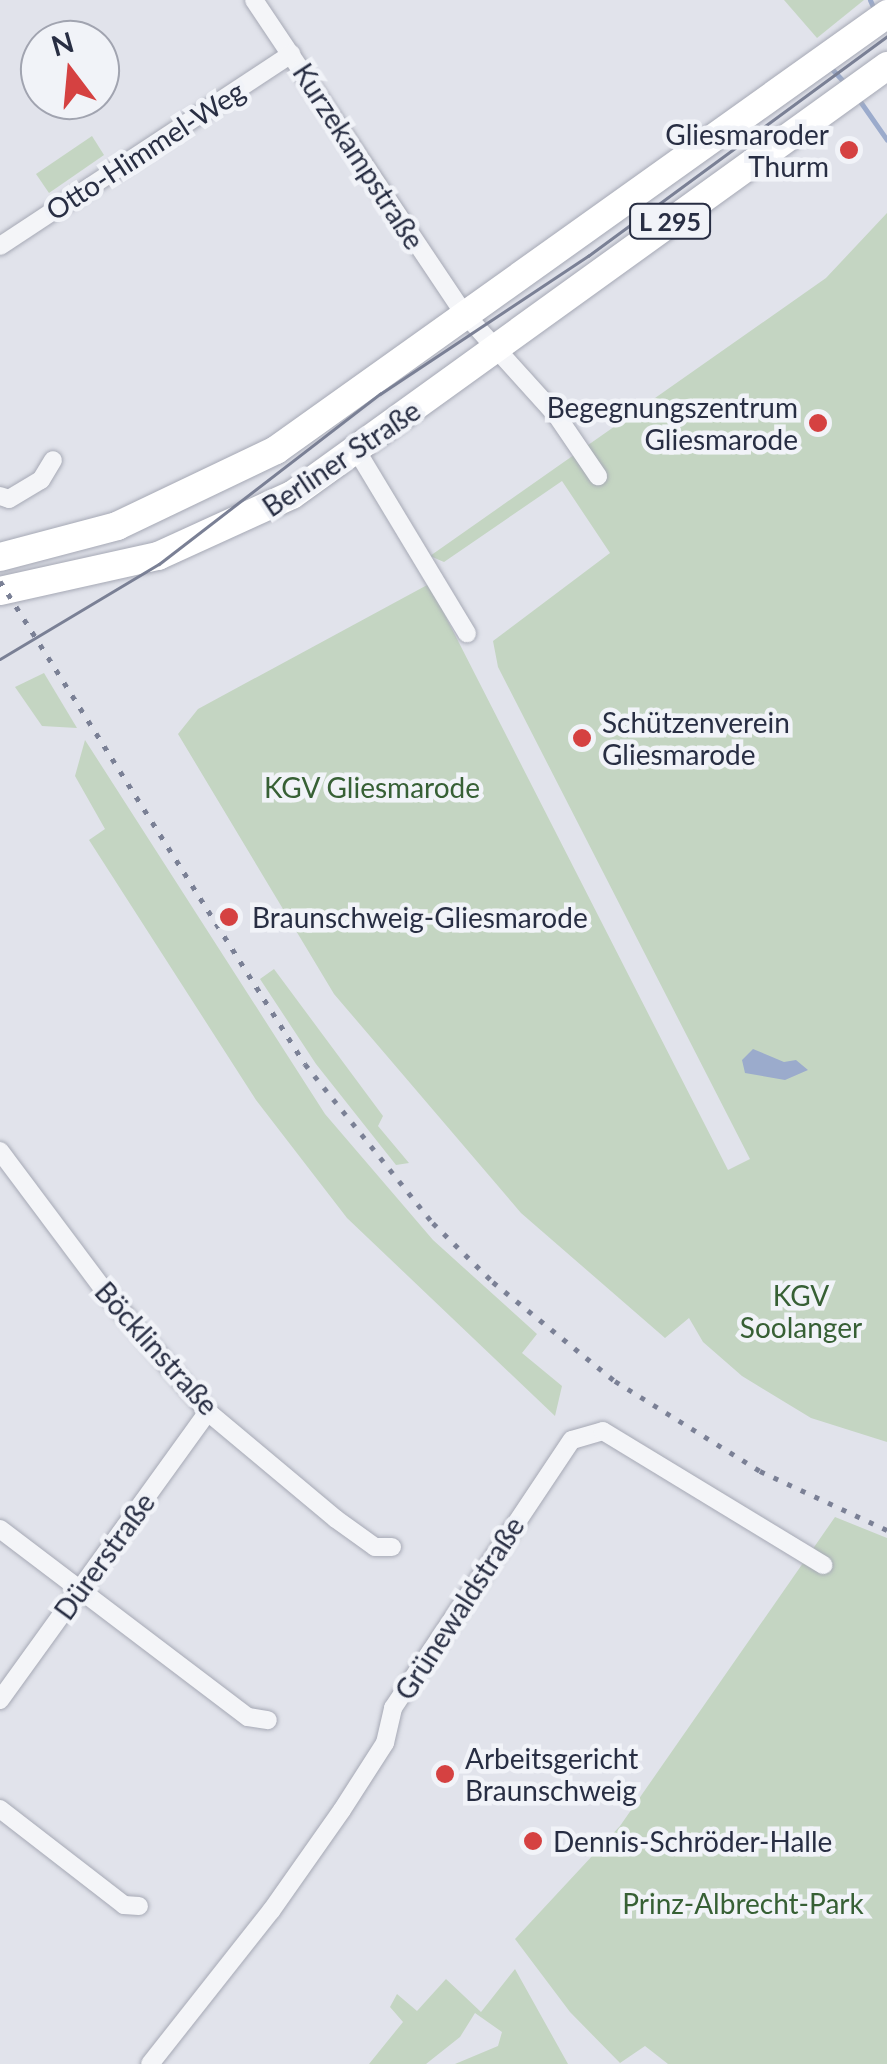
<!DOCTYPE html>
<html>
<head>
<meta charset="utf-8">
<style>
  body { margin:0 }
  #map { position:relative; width:887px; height:2064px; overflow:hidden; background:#e1e3eb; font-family:Lato,sans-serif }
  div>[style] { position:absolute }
  .green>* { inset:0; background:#c4d5c2 }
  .water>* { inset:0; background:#9babcc }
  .stream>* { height:5px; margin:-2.5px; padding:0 2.5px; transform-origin:2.5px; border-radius:2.5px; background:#9babcc }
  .roads { filter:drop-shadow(0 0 2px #a6a9b5) drop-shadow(0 0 2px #a6a9b5) }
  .minor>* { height:18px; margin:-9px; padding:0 9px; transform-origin:9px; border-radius:9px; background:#f4f5f8 }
  .primary>* { height:28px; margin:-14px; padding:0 14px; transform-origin:14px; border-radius:14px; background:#fff }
  .tram>* { height:2.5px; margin:-1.25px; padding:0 1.25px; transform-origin:1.25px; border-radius:1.25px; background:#7a8095 }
  .rail>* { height:5px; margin-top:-2.5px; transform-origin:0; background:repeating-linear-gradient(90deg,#7a8095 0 5px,transparent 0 15px) }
  .dots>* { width:28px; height:28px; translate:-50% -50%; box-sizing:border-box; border:5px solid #f1f3f8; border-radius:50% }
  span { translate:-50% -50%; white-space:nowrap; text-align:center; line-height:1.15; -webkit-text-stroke:9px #f1f3f8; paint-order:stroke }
  .shield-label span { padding:2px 8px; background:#f1f3f8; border:2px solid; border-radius:8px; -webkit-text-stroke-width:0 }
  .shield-label { font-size:25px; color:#282e43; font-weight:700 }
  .poi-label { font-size:28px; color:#282e43 }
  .right { translate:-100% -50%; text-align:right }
  .left { translate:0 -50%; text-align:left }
  .street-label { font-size:28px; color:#282e43 }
  .park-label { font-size:28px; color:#376035 }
  .north { position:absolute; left:20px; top:20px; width:100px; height:100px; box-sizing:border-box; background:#f1f3f8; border:2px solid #a1a4b0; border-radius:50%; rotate:344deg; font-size:28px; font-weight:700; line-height:40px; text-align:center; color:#282e43 }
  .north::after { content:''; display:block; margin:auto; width:35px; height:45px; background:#d54141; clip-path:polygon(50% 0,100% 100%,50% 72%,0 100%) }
</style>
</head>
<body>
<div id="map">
  <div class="green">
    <i style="clip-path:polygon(784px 0,864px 0,817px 38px)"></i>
    <i style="clip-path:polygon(92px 136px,104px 155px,49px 193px,36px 174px)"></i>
    <i style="clip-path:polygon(887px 213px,887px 1442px,811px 1418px,742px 1376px,703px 1342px,689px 1318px,665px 1338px,521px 1213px,334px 994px,178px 734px,198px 709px,429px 584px,728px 1170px,750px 1159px,498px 667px,493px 641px,610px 553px,562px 481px,444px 562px,430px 556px,826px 278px)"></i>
    <i style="clip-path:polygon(44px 673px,77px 728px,42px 726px,15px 687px)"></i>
    <i style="clip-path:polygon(85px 740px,325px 1114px,433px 1240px,537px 1334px,522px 1353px,562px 1386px,555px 1416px,347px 1218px,256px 1100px,89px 840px,105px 829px,75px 776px)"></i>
    <i style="clip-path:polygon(274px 969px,383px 1116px,378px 1126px,409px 1163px,396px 1165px,316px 1064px,260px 979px)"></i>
    <i style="clip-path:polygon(835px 1517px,887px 1538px,887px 2064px,668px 2064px,645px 2046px,620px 2063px,570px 2012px,515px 1939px,620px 1826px)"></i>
    <i style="clip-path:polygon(515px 1969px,568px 2064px,455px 2064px,498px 2046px,502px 2032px,475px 2013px,460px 2037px,426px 2064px,369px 2064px,403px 2022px,390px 2007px,397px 1994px,417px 2011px,446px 1979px,481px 2012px)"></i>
  </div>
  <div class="water">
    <i style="clip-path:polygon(753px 1049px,784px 1062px,796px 1060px,808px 1070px,785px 1080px,745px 1073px,742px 1060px)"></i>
  </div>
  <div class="stream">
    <i style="left:870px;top:0;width:12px;rotate:66deg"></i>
    <i style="left:830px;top:67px;width:25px;rotate:47deg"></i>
    <i style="left:857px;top:97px;width:52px;rotate:55.1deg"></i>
  </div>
  <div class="roads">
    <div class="minor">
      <i style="left:254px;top:0;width:376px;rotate:56.2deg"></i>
      <i style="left:463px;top:312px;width:140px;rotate:47.9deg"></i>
      <i style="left:557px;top:416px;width:73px;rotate:55.7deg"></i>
      <i style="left:0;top:246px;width:349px;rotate:-33.4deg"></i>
      <i style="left:357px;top:451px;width:213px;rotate:58.9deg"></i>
      <i style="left:0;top:496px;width:9px;rotate:18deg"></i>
      <i style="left:9px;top:499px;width:37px;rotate:-31deg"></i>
      <i style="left:41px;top:480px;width:23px;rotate:-59deg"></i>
      <i style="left:0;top:1151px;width:179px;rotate:53.2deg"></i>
      <i style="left:107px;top:1294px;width:155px;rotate:49.4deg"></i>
      <i style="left:208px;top:1412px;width:167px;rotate:39.9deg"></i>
      <i style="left:336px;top:1519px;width:48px;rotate:35.7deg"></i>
      <i style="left:375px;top:1547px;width:17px"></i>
      <i style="left:0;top:1529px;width:311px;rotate:37.2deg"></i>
      <i style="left:248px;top:1717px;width:20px;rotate:9deg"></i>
      <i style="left:0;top:1700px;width:355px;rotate:-54.2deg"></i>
      <i style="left:0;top:1809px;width:157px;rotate:37.7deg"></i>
      <i style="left:124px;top:1905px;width:15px;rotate:4deg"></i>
      <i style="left:150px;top:2064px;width:195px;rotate:-51.7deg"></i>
      <i style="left:271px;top:1911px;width:123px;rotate:-54.9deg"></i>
      <i style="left:342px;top:1810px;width:80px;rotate:-57.3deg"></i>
      <i style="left:385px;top:1743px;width:36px;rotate:-77deg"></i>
      <i style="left:393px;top:1708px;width:322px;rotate:-56.3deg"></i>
      <i style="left:572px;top:1440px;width:32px;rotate:-16deg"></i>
      <i style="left:603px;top:1431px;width:258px;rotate:31.3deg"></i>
    </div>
    <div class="primary">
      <i style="left:0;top:557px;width:121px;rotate:-14.8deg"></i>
      <i style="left:117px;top:526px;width:176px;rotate:-25.5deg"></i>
      <i style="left:276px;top:450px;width:751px;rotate:-35.51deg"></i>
      <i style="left:0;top:591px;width:162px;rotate:-12.5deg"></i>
      <i style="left:158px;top:556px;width:147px;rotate:-24.5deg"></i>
      <i style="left:292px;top:495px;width:734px;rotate:-35.79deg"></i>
    </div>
  </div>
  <div class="tram">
    <i style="left:0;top:659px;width:185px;rotate:-30.9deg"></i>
    <i style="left:159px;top:564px;width:279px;rotate:-37.6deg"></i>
    <i style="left:380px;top:394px;width:250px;rotate:-33.6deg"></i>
    <i style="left:588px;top:256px;width:371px;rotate:-36.3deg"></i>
  </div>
  <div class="rail">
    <i style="left:0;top:581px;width:571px;rotate:57.73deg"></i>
    <i style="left:305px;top:1064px;width:204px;rotate:51.2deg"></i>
    <i style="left:433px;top:1223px;width:84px;rotate:44.5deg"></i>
    <i style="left:493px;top:1282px;width:157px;rotate:39.1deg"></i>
    <i style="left:615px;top:1381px;width:171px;rotate:31.8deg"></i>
    <i style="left:760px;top:1471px;width:140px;rotate:24.9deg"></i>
  </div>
  <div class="dots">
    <i style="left:849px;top:150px;background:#d54141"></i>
    <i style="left:818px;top:423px;background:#d54141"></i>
    <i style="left:582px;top:738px;background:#d54141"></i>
    <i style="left:229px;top:917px;background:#d54141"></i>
    <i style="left:445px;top:1774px;background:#d54141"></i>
    <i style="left:533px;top:1841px;background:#d54141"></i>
  </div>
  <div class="shield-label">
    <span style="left:670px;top:221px">L 295</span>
  </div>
  <div class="poi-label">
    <span class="right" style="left:829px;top:150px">Gliesmaroder<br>Thurm</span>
    <span class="right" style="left:798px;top:423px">Begegnungszentrum<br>Gliesmarode</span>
    <span class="left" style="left:602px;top:738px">Schützenverein<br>Gliesmarode</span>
    <span class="left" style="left:252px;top:917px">Braunschweig-Gliesmarode</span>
    <span class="left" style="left:465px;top:1774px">Arbeitsgericht<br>Braunschweig</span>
    <span class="left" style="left:553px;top:1841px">Dennis-Schröder-Halle</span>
  </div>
  <div class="street-label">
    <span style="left:145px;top:150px;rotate:-33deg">Otto-Himmel-Weg</span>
    <span style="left:359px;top:156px;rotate:57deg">Kurzekampstraße</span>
    <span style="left:341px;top:458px;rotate:-34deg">Berliner Straße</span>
    <span style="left:157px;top:1348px;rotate:48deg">Böcklinstraße</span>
    <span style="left:104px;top:1556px;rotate:-54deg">Dürerstraße</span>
    <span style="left:459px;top:1608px;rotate:-57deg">Grünewaldstraße</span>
  </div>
  <div class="park-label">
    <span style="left:372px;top:787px">KGV Gliesmarode</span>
    <span style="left:801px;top:1311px">KGV<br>Soolanger</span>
    <span style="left:743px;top:1903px">Prinz-Albrecht-Park</span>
  </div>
  <div class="north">N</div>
</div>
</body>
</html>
